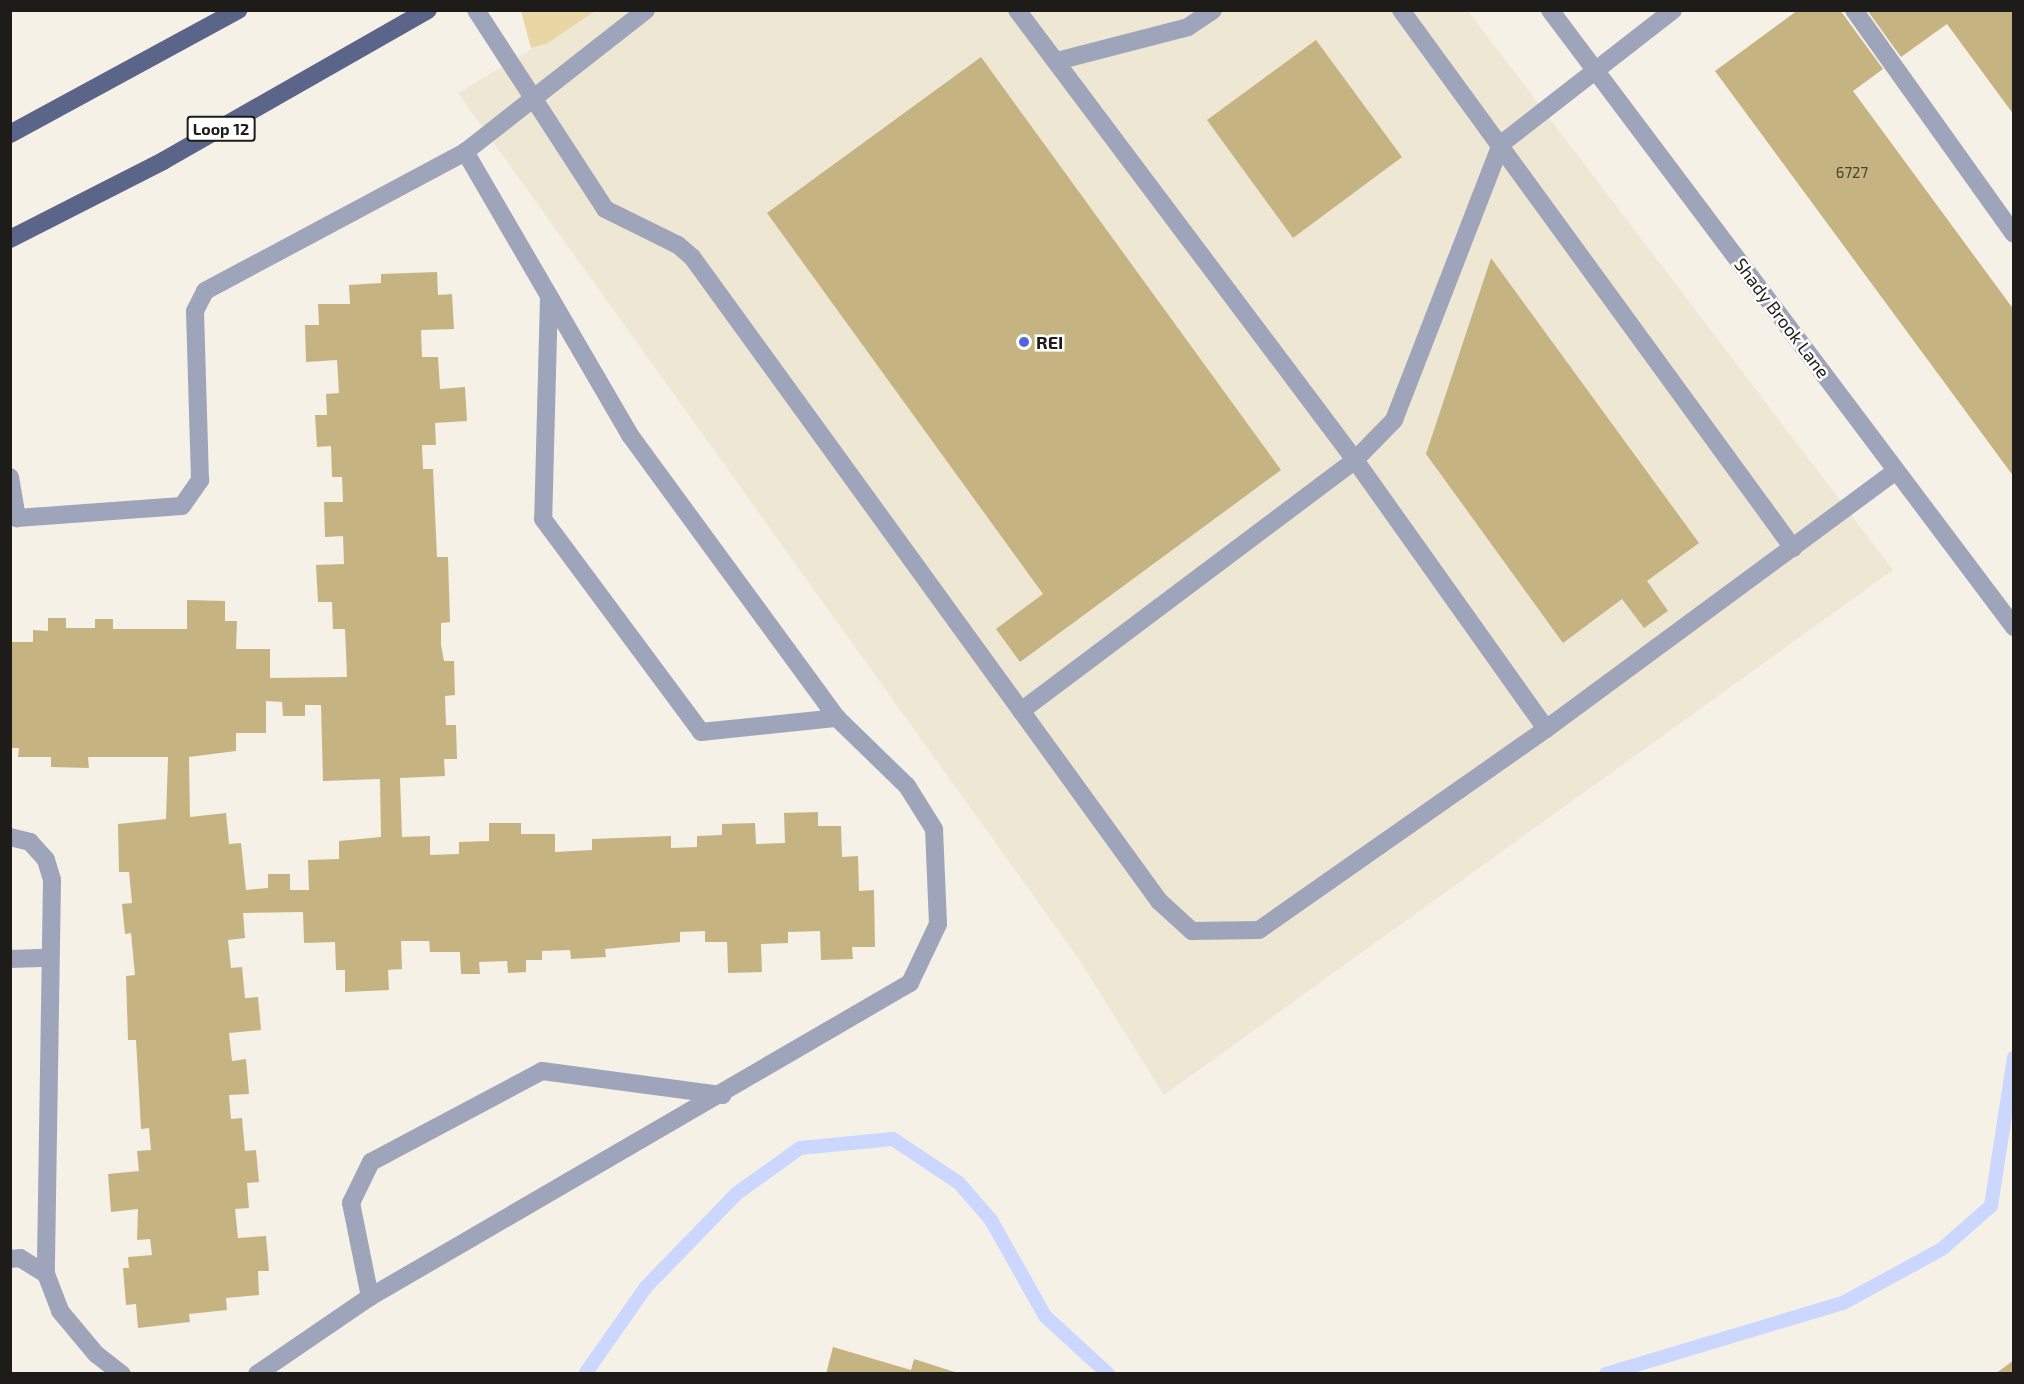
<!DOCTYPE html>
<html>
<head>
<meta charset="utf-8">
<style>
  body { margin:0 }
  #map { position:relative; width:2024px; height:1384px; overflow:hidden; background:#f5f1e6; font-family:"Exo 2",sans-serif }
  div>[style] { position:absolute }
  .built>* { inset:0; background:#ede7d4 }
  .green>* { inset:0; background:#e8d7a5 }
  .stream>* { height:14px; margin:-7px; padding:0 7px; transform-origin:7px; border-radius:7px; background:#cbd7fe }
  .building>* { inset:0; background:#c5b482 }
  .minor>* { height:18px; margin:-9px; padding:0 9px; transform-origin:9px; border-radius:9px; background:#9ea5ba }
  .major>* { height:18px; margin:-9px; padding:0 9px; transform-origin:9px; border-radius:9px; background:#5b6589 }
  .dots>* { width:16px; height:16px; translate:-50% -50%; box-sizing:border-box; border:3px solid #fff; border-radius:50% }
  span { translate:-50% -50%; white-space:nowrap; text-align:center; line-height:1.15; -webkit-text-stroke:5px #fff; paint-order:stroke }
  .number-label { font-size:15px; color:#474232 }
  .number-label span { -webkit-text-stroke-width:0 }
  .shield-label span { padding:2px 4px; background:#fff; border:2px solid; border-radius:4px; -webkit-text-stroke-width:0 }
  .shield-label { font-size:16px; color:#1d1c18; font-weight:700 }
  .street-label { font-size:18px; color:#1d1c18 }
  .poi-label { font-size:18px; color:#1d1c18; font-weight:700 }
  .left { translate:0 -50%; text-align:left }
  .frame { position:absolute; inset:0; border:12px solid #1d1c18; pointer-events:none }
</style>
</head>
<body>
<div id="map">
  <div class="built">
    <i style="clip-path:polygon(595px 11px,1468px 11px,1893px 570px,1164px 1095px,1078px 958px,458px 93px)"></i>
  </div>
  <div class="green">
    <i style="clip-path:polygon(521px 11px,521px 10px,595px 11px,548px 43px,531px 48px)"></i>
  </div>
  <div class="stream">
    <i style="left:585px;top:1374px;width:106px;rotate:-55deg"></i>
    <i style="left:646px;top:1287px;width:129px;rotate:-45.9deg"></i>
    <i style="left:736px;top:1194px;width:79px;rotate:-35.7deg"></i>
    <i style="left:800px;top:1148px;width:93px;rotate:-5.5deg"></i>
    <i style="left:893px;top:1139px;width:79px;rotate:33.7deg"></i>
    <i style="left:959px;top:1183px;width:49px;rotate:49.1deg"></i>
    <i style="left:991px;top:1220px;width:110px;rotate:60.6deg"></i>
    <i style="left:1045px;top:1316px;width:86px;rotate:42.6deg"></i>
    <i style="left:1606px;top:1374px;width:247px;rotate:-16.7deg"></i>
    <i style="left:1843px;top:1303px;width:113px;rotate:-28.6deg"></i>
    <i style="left:1942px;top:1249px;width:65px;rotate:-41.3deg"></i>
    <i style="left:1991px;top:1206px;width:150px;rotate:-81.2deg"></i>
  </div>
  <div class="building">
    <i style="clip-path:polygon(1798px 10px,1840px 10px,1883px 69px,1853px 91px,2014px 310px,2014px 477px,1715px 71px)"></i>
    <i style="clip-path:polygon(1867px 10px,2014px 10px,2014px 115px,1947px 24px,1901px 57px)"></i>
    <i style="clip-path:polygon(1316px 40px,1402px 157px,1293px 238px,1207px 120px)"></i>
    <i style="clip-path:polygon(981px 57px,1281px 470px,1020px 662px,996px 629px,1043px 594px,767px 213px)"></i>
    <i style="clip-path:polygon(1491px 258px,1699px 543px,1647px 581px,1668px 611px,1644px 628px,1622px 599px,1563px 643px,1426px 454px)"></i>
    <i style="clip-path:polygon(evenodd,437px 272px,438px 295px,452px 294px,454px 329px,421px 330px,422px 357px,438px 357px,440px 389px,465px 387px,467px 421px,435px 423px,436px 445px,422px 445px,423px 469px,433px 469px,437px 557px,448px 557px,450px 622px,441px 623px,441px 645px,444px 661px,454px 661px,455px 695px,445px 696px,446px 725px,456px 725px,457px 759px,444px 759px,445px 776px,400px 778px,402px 837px,430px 836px,430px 855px,459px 854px,459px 842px,489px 841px,489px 823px,521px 823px,521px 834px,555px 834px,555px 852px,592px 850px,592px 839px,671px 836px,671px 848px,697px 847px,697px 836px,722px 835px,722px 824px,755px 823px,756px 844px,785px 843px,784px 813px,818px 812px,818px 826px,841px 826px,842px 857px,858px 856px,859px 891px,874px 890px,875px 947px,852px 947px,853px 959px,821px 960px,820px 931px,788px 932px,788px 943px,761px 944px,762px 972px,728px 973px,727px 942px,705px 942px,705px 931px,680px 932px,680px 942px,605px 949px,606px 957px,571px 959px,570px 950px,542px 951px,542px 960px,526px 960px,526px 972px,508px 973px,507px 961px,479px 962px,480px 974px,461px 974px,460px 952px,430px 952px,429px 941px,401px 941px,402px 969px,388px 970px,389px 990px,345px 992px,345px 970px,336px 970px,335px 942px,304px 943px,303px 912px,243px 913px,245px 938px,228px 940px,231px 968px,242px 967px,245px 998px,258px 997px,261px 1030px,229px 1033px,232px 1061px,246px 1059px,249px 1094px,229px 1095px,231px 1119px,242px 1118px,245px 1151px,256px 1150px,259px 1182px,247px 1183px,249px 1208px,235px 1209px,238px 1238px,266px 1236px,269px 1271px,258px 1271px,259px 1295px,226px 1298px,227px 1310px,189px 1314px,190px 1322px,138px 1328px,136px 1304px,126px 1305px,123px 1268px,129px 1268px,128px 1257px,152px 1255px,150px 1239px,137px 1240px,138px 1209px,111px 1212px,108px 1174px,139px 1171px,137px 1151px,151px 1150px,149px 1128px,141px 1129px,136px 1040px,128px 1040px,126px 976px,135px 975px,131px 933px,125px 934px,122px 904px,132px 903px,129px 872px,119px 872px,118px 824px,166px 819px,168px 757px,88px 757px,89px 768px,51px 767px,51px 757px,18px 757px,19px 748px,10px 748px,10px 642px,33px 642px,33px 630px,48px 631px,48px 618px,66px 618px,66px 628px,95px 628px,95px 619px,113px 619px,113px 629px,187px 629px,187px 600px,225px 601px,225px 621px,237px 621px,236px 649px,270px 649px,270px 678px,347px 677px,345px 629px,333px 629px,332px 602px,318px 602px,316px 565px,344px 564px,343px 536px,325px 537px,324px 502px,343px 502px,342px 477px,332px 477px,331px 446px,317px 447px,315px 415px,327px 415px,326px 394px,339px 393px,337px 360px,306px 362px,305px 325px,319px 325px,318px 304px,350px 304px,349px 285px,381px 283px,381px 274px,437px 272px,266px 701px,282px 702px,283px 716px,305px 716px,305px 705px,321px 705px,323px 781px,380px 779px,381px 837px,339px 841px,339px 859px,308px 860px,309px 890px,290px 890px,290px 874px,268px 874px,268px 888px,246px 890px,241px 843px,229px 844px,226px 813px,190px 817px,189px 757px,236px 751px,236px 733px,266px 733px,266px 701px)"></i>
    <i style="clip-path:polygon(833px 1347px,911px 1370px,914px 1359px,961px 1374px,826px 1374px)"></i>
    <i style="clip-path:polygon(2014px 1360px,2014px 1374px,1995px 1374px)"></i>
  </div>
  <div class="minor">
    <i style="left:476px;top:10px;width:237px;rotate:57deg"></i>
    <i style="left:605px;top:209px;width:81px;rotate:26.3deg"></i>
    <i style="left:678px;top:245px;width:18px;rotate:41deg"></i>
    <i style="left:692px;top:257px;width:796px;rotate:54.05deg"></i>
    <i style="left:1159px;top:901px;width:45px;rotate:42.3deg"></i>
    <i style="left:1192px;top:931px;width:67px;rotate:-0.9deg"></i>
    <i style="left:1259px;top:930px;width:350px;rotate:-35deg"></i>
    <i style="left:1017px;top:10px;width:563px;rotate:53.09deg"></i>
    <i style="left:1355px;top:460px;width:330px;rotate:54.6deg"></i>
    <i style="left:1546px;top:729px;width:435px;rotate:-36.4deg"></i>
    <i style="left:1401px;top:10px;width:666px;rotate:53.92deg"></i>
    <i style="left:1550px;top:10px;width:772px;rotate:53.06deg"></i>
    <i style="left:1854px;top:10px;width:275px;rotate:54.5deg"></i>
    <i style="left:1057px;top:61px;width:135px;rotate:-14.5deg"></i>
    <i style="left:1188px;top:27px;width:30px;rotate:-34deg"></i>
    <i style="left:549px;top:297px;width:222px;rotate:91.5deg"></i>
    <i style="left:543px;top:519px;width:265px;rotate:53.4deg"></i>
    <i style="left:701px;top:732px;width:137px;rotate:-5.9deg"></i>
    <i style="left:10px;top:477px;width:42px;rotate:80.3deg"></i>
    <i style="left:17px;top:518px;width:165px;rotate:-4.2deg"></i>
    <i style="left:182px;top:506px;width:32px;rotate:-55deg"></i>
    <i style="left:200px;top:480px;width:169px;rotate:-91.7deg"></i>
    <i style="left:195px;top:311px;width:22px;rotate:-63deg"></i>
    <i style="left:205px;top:291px;width:295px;rotate:-28.1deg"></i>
    <i style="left:465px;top:152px;width:230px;rotate:-38.1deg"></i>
    <i style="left:1021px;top:711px;width:418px;rotate:-36.9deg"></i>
    <i style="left:1355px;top:460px;width:56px;rotate:-45.7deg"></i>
    <i style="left:1394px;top:420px;width:296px;rotate:-68.8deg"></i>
    <i style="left:1501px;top:144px;width:218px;rotate:-37.9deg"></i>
    <i style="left:10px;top:837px;width:21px;rotate:14deg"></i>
    <i style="left:30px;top:842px;width:24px;rotate:48deg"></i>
    <i style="left:46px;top:860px;width:21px;rotate:73deg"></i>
    <i style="left:52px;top:880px;width:394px;rotate:90.9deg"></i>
    <i style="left:10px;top:959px;width:37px;rotate:-2deg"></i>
    <i style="left:10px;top:1259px;width:10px;rotate:-6deg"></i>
    <i style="left:20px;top:1258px;width:31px;rotate:32deg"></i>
    <i style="left:46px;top:1274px;width:40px;rotate:69deg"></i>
    <i style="left:60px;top:1311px;width:56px;rotate:50.1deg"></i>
    <i style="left:96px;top:1354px;width:33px;rotate:38deg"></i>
    <i style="left:370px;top:1297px;width:96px;rotate:-101.4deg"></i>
    <i style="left:351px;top:1203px;width:46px;rotate:-64deg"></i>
    <i style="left:371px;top:1162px;width:194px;rotate:-28deg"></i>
    <i style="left:542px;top:1071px;width:182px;rotate:7.6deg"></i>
    <i style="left:257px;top:1374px;width:137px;rotate:-34.3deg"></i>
    <i style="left:370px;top:1297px;width:625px;rotate:-30.18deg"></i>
    <i style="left:910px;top:983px;width:65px;rotate:-64.6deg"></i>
    <i style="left:938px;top:924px;width:95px;rotate:-92.4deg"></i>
    <i style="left:934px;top:829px;width:51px;rotate:-122.1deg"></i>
    <i style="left:907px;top:786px;width:98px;rotate:-135.8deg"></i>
    <i style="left:837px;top:718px;width:351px;rotate:-126.2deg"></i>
    <i style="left:630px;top:435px;width:328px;rotate:-120.2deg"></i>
  </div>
  <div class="major">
    <i style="left:10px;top:134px;width:260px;rotate:-28.5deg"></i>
    <i style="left:10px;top:239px;width:172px;rotate:-27deg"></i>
    <i style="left:163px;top:161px;width:305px;rotate:-29.7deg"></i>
  </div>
  <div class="dots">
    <i style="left:1024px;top:342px;background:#5267dd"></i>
  </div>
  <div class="number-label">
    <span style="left:1852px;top:173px">6727</span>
  </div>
  <div class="shield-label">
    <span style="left:221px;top:129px">Loop 12</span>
  </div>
  <div class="street-label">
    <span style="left:1782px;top:318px;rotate:53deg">Shady Brook Lane</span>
  </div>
  <div class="poi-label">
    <span class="left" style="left:1036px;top:342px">REI</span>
  </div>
  <div class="frame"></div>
</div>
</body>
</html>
